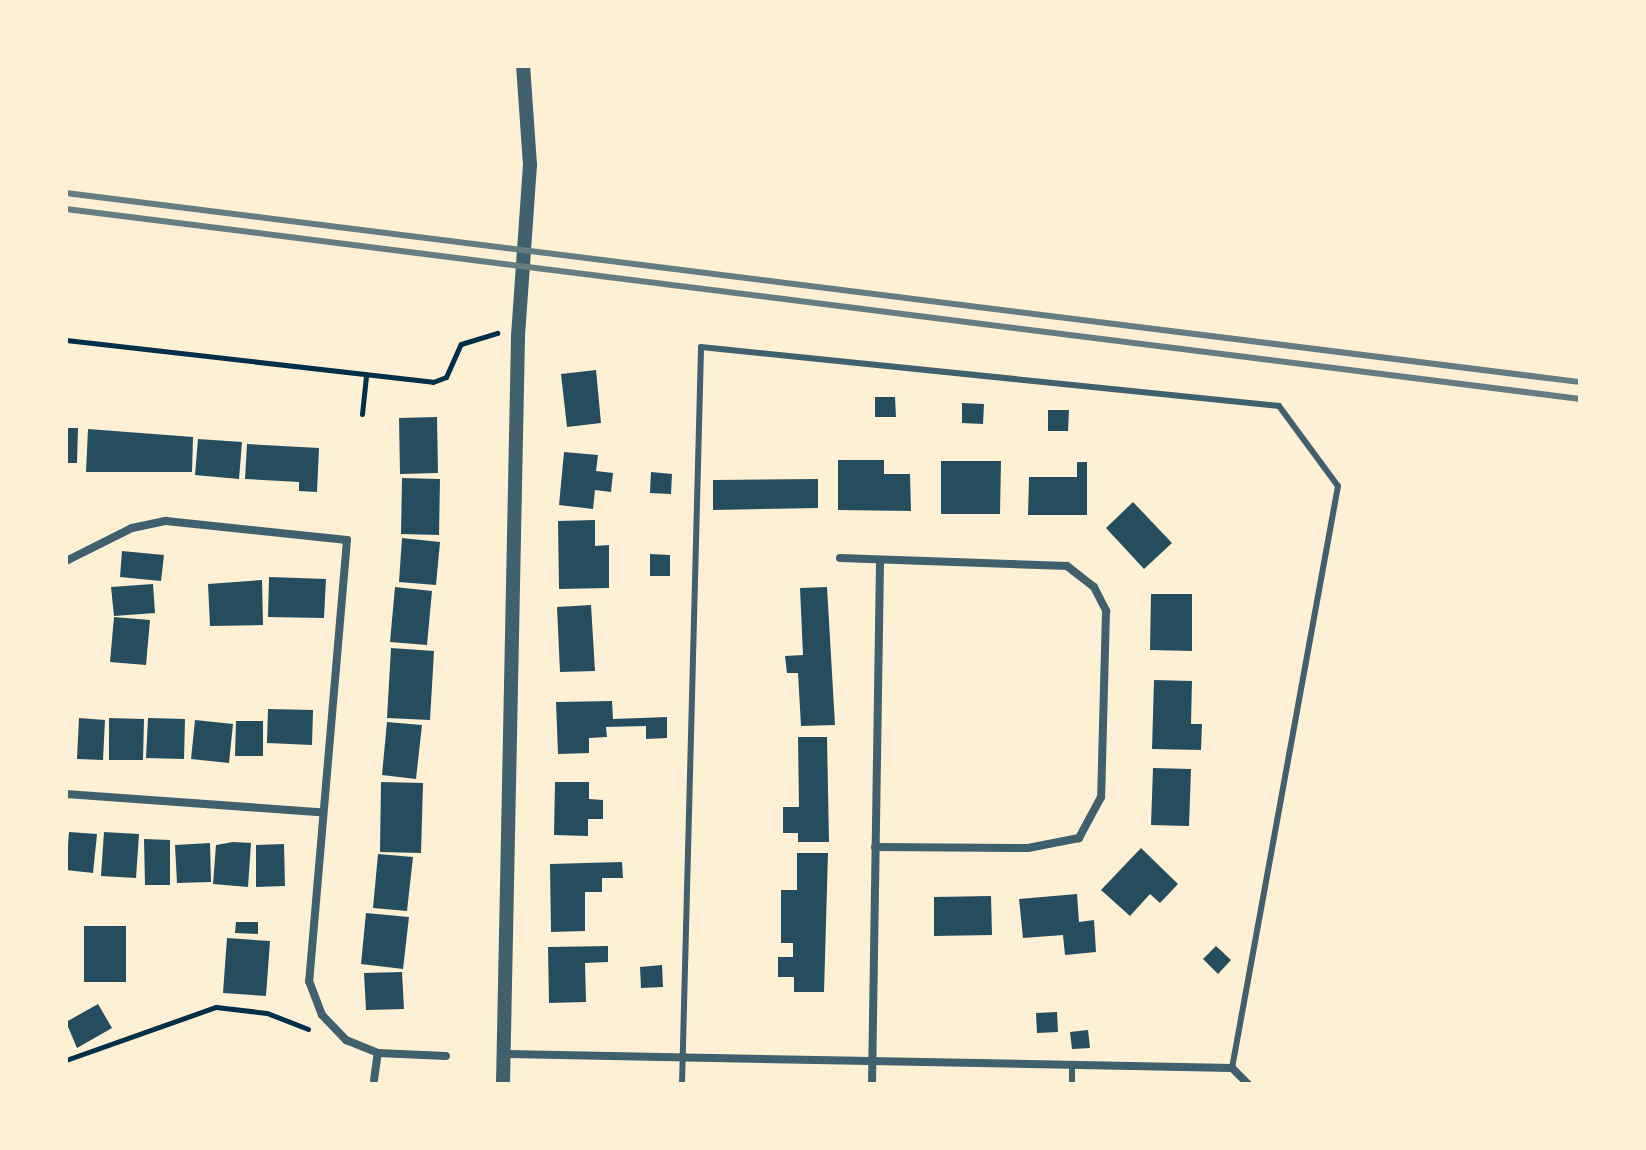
<!DOCTYPE html>
<html>
<head>
<meta charset="utf-8">
<style>
  body { margin:0 }
  #map { position:relative; width:1646px; height:1150px; overflow:hidden; background:#fdf0d5; font-family:Karla,sans-serif }
  div>[style] { position:absolute }
  .building>* { inset:0; background:#264d5e }
  .path>* { height:5px; margin:-2.5px; padding:0 2.5px; transform-origin:2.5px; border-radius:2.5px; background:#003049 }
  .service>* { height:6px; margin:-3px; padding:0 3px; transform-origin:3px; border-radius:3px; background:#3f606c }
  .minor>* { height:8px; margin:-4px; padding:0 4px; transform-origin:4px; border-radius:4px; background:#3f606c }
  .tertiary>* { height:14px; margin:-7px; padding:0 7px; transform-origin:7px; border-radius:7px; background:#3f606c }
  .rail>* { height:6px; margin:-3px; padding:0 3px; transform-origin:3px; border-radius:3px; background:#657d81 }
  span { translate:-50% -50%; white-space:nowrap; text-align:center; line-height:1.15; -webkit-text-stroke:7px #fdf0d5; paint-order:stroke }
  .frame { position:absolute; inset:0; border:68px solid #fdf0d5; pointer-events:none }
</style>
</head>
<body>
<div id="map">
  <div class="building">
    <i style="clip-path:polygon(596px 370px,601px 423px,567px 427px,561px 374px)"></i>
    <i style="clip-path:polygon(875px 397px,895px 397px,896px 417px,875px 417px)"></i>
    <i style="clip-path:polygon(962px 403px,984px 404px,983px 424px,962px 423px)"></i>
    <i style="clip-path:polygon(1048px 410px,1069px 410px,1068px 431px,1048px 431px)"></i>
    <i style="clip-path:polygon(437px 417px,438px 473px,400px 474px,399px 418px)"></i>
    <i style="clip-path:polygon(66px 428px,78px 428px,77px 463px,66px 463px)"></i>
    <i style="clip-path:polygon(88px 429px,193px 437px,192px 472px,86px 472px)"></i>
    <i style="clip-path:polygon(198px 439px,242px 442px,239px 479px,195px 475px)"></i>
    <i style="clip-path:polygon(247px 444px,319px 448px,317px 492px,299px 491px,299px 482px,245px 479px)"></i>
    <i style="clip-path:polygon(564px 452px,598px 455px,596px 471px,613px 473px,611px 492px,595px 490px,593px 509px,559px 505px)"></i>
    <i style="clip-path:polygon(838px 460px,884px 460px,884px 474px,910px 474px,911px 511px,838px 510px)"></i>
    <i style="clip-path:polygon(941px 461px,1001px 461px,1000px 514px,941px 514px)"></i>
    <i style="clip-path:polygon(1077px 462px,1087px 462px,1087px 515px,1028px 515px,1029px 477px,1077px 477px)"></i>
    <i style="clip-path:polygon(651px 472px,672px 474px,671px 494px,650px 493px)"></i>
    <i style="clip-path:polygon(402px 478px,440px 479px,439px 535px,401px 534px)"></i>
    <i style="clip-path:polygon(818px 479px,818px 508px,713px 510px,713px 480px)"></i>
    <i style="clip-path:polygon(1133px 502px,1172px 543px,1144px 569px,1106px 528px)"></i>
    <i style="clip-path:polygon(595px 520px,595px 546px,609px 545px,609px 588px,559px 589px,558px 521px)"></i>
    <i style="clip-path:polygon(402px 538px,440px 542px,436px 585px,399px 582px)"></i>
    <i style="clip-path:polygon(122px 551px,164px 555px,161px 581px,120px 577px)"></i>
    <i style="clip-path:polygon(650px 554px,670px 555px,670px 576px,650px 576px)"></i>
    <i style="clip-path:polygon(269px 577px,326px 579px,324px 618px,268px 617px)"></i>
    <i style="clip-path:polygon(262px 580px,263px 625px,210px 626px,208px 584px)"></i>
    <i style="clip-path:polygon(153px 584px,155px 613px,114px 616px,111px 587px)"></i>
    <i style="clip-path:polygon(395px 587px,432px 591px,427px 645px,390px 642px)"></i>
    <i style="clip-path:polygon(827px 587px,835px 725px,801px 726px,798px 673px,787px 673px,785px 656px,803px 655px,800px 588px)"></i>
    <i style="clip-path:polygon(1151px 594px,1192px 594px,1192px 651px,1150px 650px)"></i>
    <i style="clip-path:polygon(591px 605px,595px 671px,560px 672px,557px 607px)"></i>
    <i style="clip-path:polygon(114px 617px,150px 620px,146px 665px,110px 662px)"></i>
    <i style="clip-path:polygon(391px 648px,434px 651px,430px 720px,387px 718px)"></i>
    <i style="clip-path:polygon(1154px 680px,1192px 681px,1191px 724px,1202px 724px,1201px 750px,1152px 749px)"></i>
    <i style="clip-path:polygon(612px 701px,613px 719px,667px 717px,667px 738px,646px 739px,646px 726px,606px 727px,607px 737px,589px 738px,589px 753px,558px 754px,556px 702px)"></i>
    <i style="clip-path:polygon(268px 709px,313px 710px,312px 745px,267px 743px)"></i>
    <i style="clip-path:polygon(79px 718px,105px 720px,103px 760px,77px 759px)"></i>
    <i style="clip-path:polygon(109px 718px,144px 719px,143px 760px,109px 760px)"></i>
    <i style="clip-path:polygon(148px 718px,185px 719px,184px 759px,146px 758px)"></i>
    <i style="clip-path:polygon(195px 720px,233px 724px,229px 763px,191px 759px)"></i>
    <i style="clip-path:polygon(236px 721px,263px 721px,263px 756px,235px 756px)"></i>
    <i style="clip-path:polygon(387px 722px,422px 725px,416px 779px,382px 775px)"></i>
    <i style="clip-path:polygon(798px 737px,827px 737px,829px 842px,798px 842px,798px 833px,783px 833px,783px 807px,799px 807px)"></i>
    <i style="clip-path:polygon(1153px 768px,1191px 769px,1189px 826px,1151px 825px)"></i>
    <i style="clip-path:polygon(381px 782px,423px 783px,421px 853px,380px 852px)"></i>
    <i style="clip-path:polygon(555px 782px,589px 782px,589px 799px,603px 800px,603px 819px,588px 819px,588px 836px,554px 835px)"></i>
    <i style="clip-path:polygon(69px 832px,97px 834px,93px 873px,66px 870px)"></i>
    <i style="clip-path:polygon(104px 832px,139px 834px,136px 878px,101px 876px)"></i>
    <i style="clip-path:polygon(144px 839px,170px 840px,170px 885px,145px 885px)"></i>
    <i style="clip-path:polygon(233px 842px,251px 843px,248px 887px,213px 884px,216px 845px)"></i>
    <i style="clip-path:polygon(210px 843px,211px 882px,177px 883px,175px 845px)"></i>
    <i style="clip-path:polygon(284px 844px,285px 886px,256px 887px,256px 845px)"></i>
    <i style="clip-path:polygon(1141px 848px,1178px 884px,1160px 903px,1150px 894px,1130px 916px,1101px 890px)"></i>
    <i style="clip-path:polygon(797px 853px,828px 853px,824px 992px,794px 992px,794px 977px,778px 977px,778px 957px,793px 957px,793px 943px,781px 943px,781px 890px,797px 890px)"></i>
    <i style="clip-path:polygon(378px 854px,413px 857px,407px 911px,373px 908px)"></i>
    <i style="clip-path:polygon(622px 862px,623px 878px,602px 878px,602px 892px,585px 892px,585px 931px,551px 932px,550px 864px)"></i>
    <i style="clip-path:polygon(1077px 894px,1079px 922px,1094px 920px,1096px 952px,1065px 955px,1063px 935px,1023px 938px,1019px 899px)"></i>
    <i style="clip-path:polygon(991px 896px,992px 935px,934px 936px,934px 897px)"></i>
    <i style="clip-path:polygon(366px 913px,409px 917px,403px 969px,361px 964px)"></i>
    <i style="clip-path:polygon(236px 922px,258px 922px,258px 934px,235px 933px)"></i>
    <i style="clip-path:polygon(84px 926px,126px 926px,126px 982px,84px 982px)"></i>
    <i style="clip-path:polygon(227px 938px,270px 941px,266px 996px,223px 993px)"></i>
    <i style="clip-path:polygon(608px 946px,608px 962px,585px 963px,586px 1002px,549px 1003px,548px 947px)"></i>
    <i style="clip-path:polygon(1216px 946px,1231px 960px,1218px 974px,1203px 959px)"></i>
    <i style="clip-path:polygon(662px 965px,663px 987px,641px 988px,640px 967px)"></i>
    <i style="clip-path:polygon(402px 972px,404px 1009px,366px 1010px,364px 973px)"></i>
    <i style="clip-path:polygon(98px 1004px,112px 1028px,77px 1048px,66px 1022px)"></i>
    <i style="clip-path:polygon(1057px 1012px,1058px 1032px,1037px 1033px,1036px 1013px)"></i>
    <i style="clip-path:polygon(1088px 1030px,1090px 1048px,1072px 1049px,1070px 1032px)"></i>
  </div>
  <div class="path">
    <i style="left:66px;top:340px;width:369px;rotate:6.5deg"></i>
    <i style="left:433px;top:382px;width:14px;rotate:-21deg"></i>
    <i style="left:446px;top:377px;width:36px;rotate:-66deg"></i>
    <i style="left:461px;top:344px;width:38px;rotate:-17deg"></i>
    <i style="left:362px;top:414px;width:39px;rotate:-84deg"></i>
    <i style="left:66px;top:1060px;width:159px;rotate:-19.5deg"></i>
    <i style="left:216px;top:1007px;width:51px;rotate:6.7deg"></i>
    <i style="left:267px;top:1013px;width:44px;rotate:21.3deg"></i>
  </div>
  <div class="service">
    <i style="left:682px;top:1084px;width:737px;rotate:-88.52deg"></i>
    <i style="left:701px;top:347px;width:581px;rotate:5.83deg"></i>
    <i style="left:1279px;top:406px;width:99px;rotate:53.6deg"></i>
    <i style="left:1338px;top:486px;width:592px;rotate:100.32deg"></i>
    <i style="left:1072px;top:1084px;width:18px;rotate:-90deg"></i>
  </div>
  <div class="minor">
    <i style="left:840px;top:558px;width:227px;rotate:2deg"></i>
    <i style="left:1067px;top:566px;width:34px;rotate:38deg"></i>
    <i style="left:1094px;top:587px;width:27px;rotate:63deg"></i>
    <i style="left:1106px;top:611px;width:186px;rotate:91.5deg"></i>
    <i style="left:1101px;top:797px;width:47px;rotate:118.2deg"></i>
    <i style="left:1079px;top:838px;width:52px;rotate:168.9deg"></i>
    <i style="left:1028px;top:848px;width:153px;rotate:-179.6deg"></i>
    <i style="left:66px;top:561px;width:74px;rotate:-26.6deg"></i>
    <i style="left:132px;top:528px;width:35px;rotate:-12deg"></i>
    <i style="left:166px;top:521px;width:182px;rotate:6deg"></i>
    <i style="left:347px;top:540px;width:443px;rotate:94.9deg"></i>
    <i style="left:309px;top:981px;width:36px;rotate:69deg"></i>
    <i style="left:322px;top:1015px;width:35px;rotate:46deg"></i>
    <i style="left:346px;top:1040px;width:35px;rotate:22deg"></i>
    <i style="left:378px;top:1053px;width:68px;rotate:2.5deg"></i>
    <i style="left:66px;top:794px;width:255px;rotate:4.1deg"></i>
    <i style="left:504px;top:1054px;width:728px;rotate:1.1deg"></i>
    <i style="left:1232px;top:1068px;width:23px;rotate:45deg"></i>
    <i style="left:374px;top:1080px;width:27px;rotate:-82deg"></i>
    <i style="left:872px;top:1084px;width:522px;rotate:-89.12deg"></i>
  </div>
  <div class="tertiary">
    <i style="left:503px;top:1084px;width:748px;rotate:-88.85deg"></i>
    <i style="left:518px;top:336px;width:171px;rotate:-86deg"></i>
    <i style="left:530px;top:165px;width:99px;rotate:-94deg"></i>
  </div>
  <div class="rail">
    <i style="left:66px;top:193px;width:1526px;rotate:7.12deg"></i>
    <i style="left:66px;top:209px;width:1526px;rotate:7.15deg"></i>
  </div>
  <div class="frame"></div>
</div>
</body>
</html>
